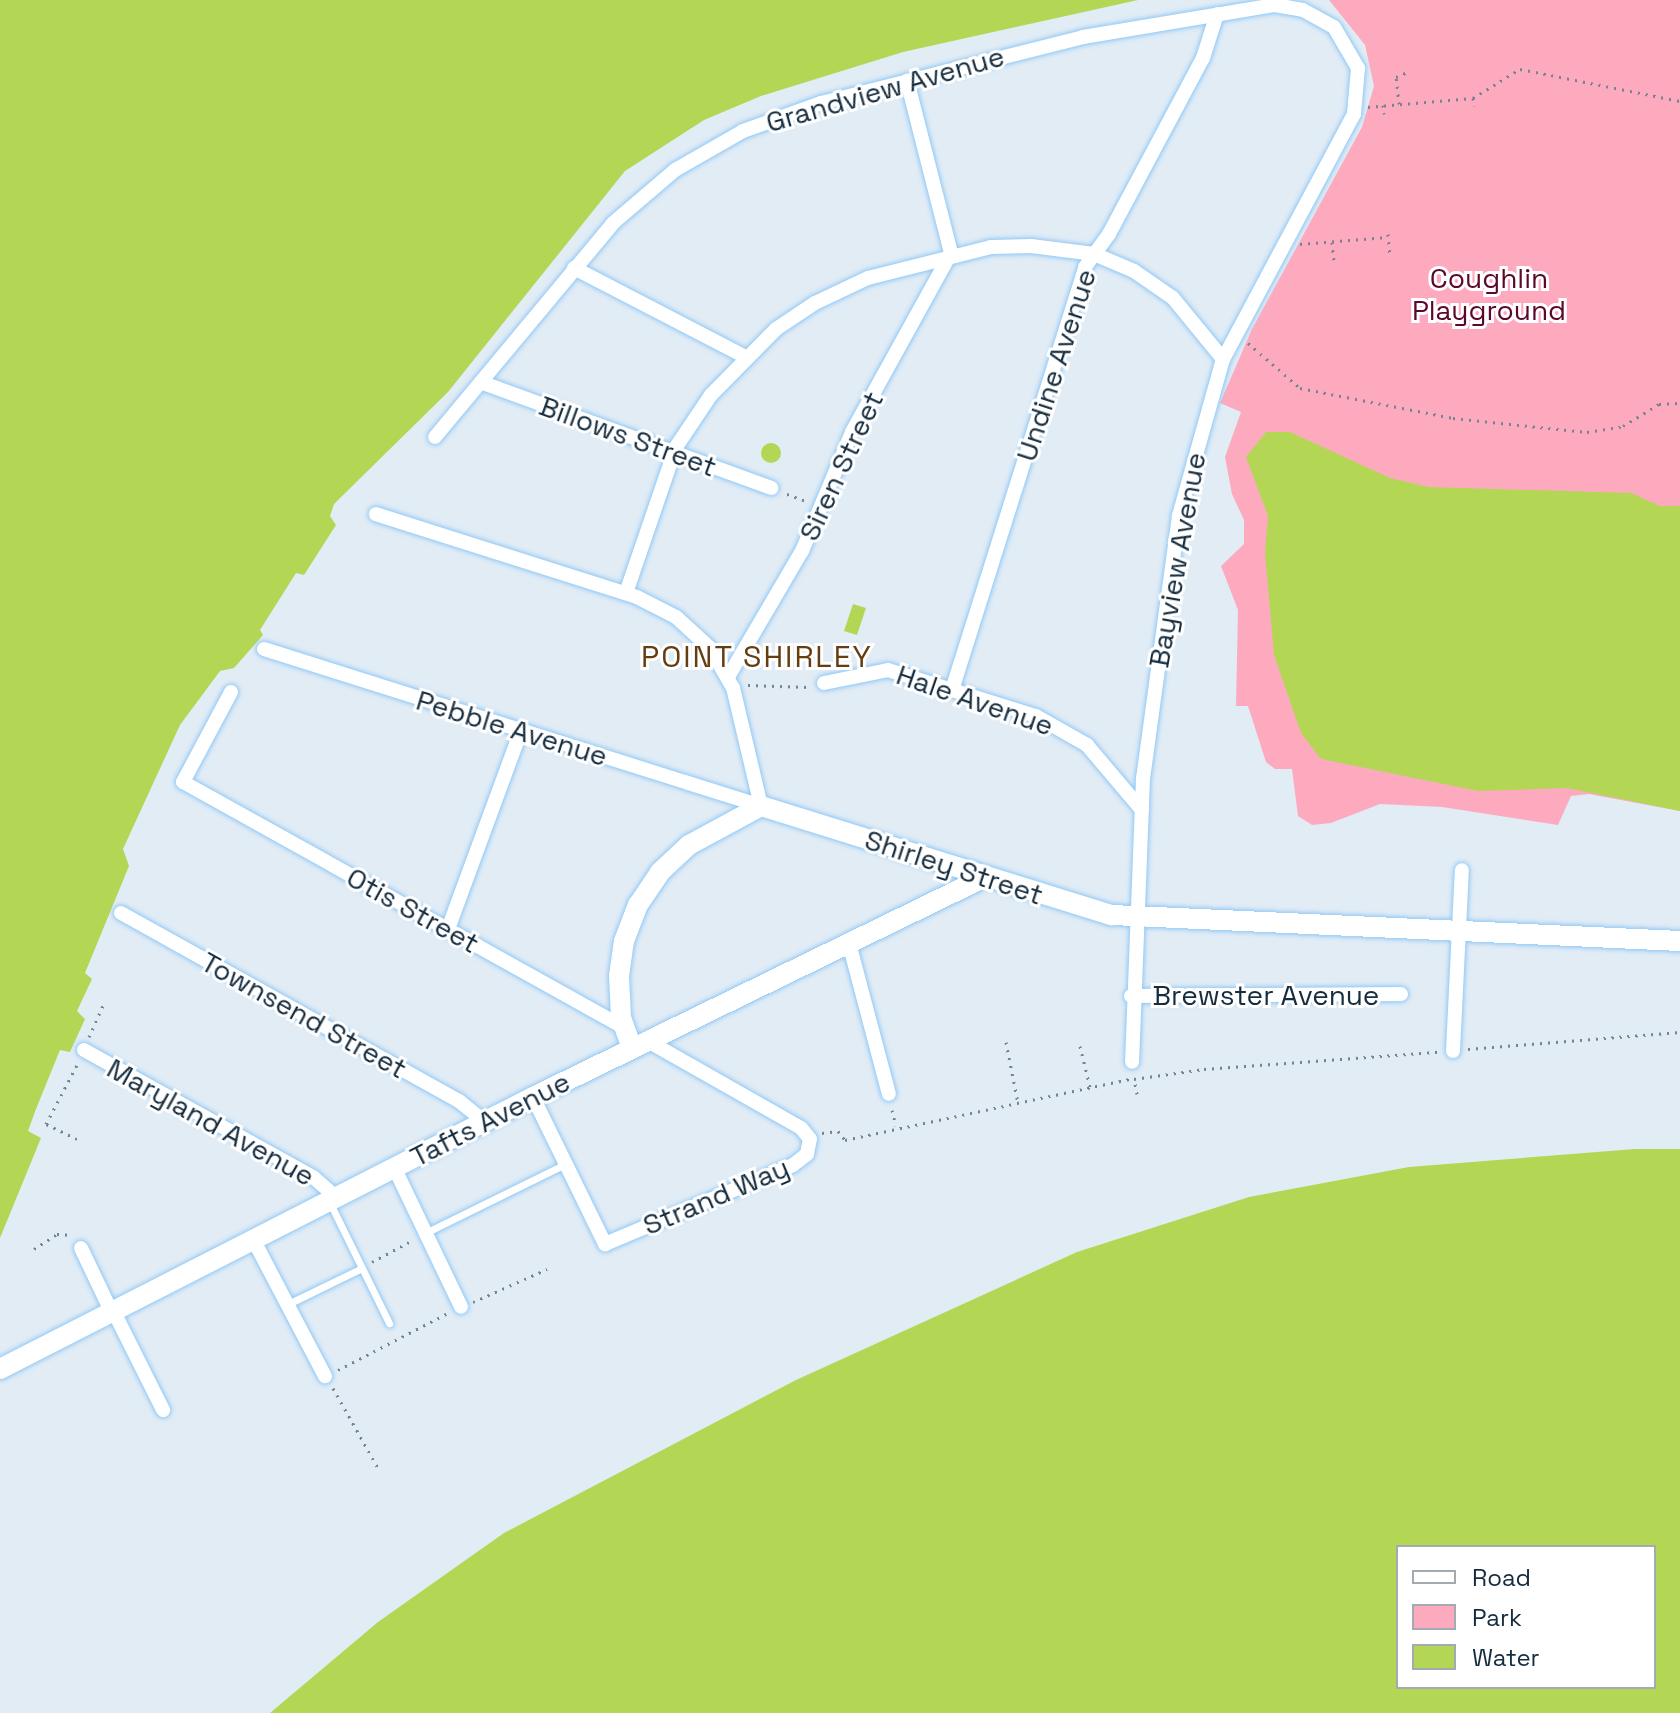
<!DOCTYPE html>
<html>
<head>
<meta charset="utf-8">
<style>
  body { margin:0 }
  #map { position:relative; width:1680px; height:1713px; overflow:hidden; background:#e1ecf5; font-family:"Space Grotesk",sans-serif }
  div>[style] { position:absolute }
  .green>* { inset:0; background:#fdaabf }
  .water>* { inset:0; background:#b3d754 }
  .round { border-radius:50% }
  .path>* { height:3px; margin-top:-1.5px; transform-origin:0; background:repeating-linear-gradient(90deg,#738593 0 2px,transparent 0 8px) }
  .roads { filter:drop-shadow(0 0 2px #91c9f6) drop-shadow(0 0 2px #91c9f6) }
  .lane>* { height:7px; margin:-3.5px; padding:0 3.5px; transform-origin:3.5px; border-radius:3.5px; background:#fff }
  .street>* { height:14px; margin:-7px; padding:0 7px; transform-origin:7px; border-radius:7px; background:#fff }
  .secondary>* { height:20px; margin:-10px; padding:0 10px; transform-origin:10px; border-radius:10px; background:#fff }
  span { translate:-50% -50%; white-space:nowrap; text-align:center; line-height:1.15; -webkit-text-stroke:6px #fff; paint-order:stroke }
  .street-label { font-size:28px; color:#162d3f }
  .park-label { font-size:28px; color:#5b082b }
  .neighbourhood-label { font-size:30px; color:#653d11; letter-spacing:2px }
  .legend { position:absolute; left:1396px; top:1545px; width:260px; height:144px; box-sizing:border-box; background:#fff; border:2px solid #a2abb2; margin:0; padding:10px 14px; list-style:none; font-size:24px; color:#162d3f }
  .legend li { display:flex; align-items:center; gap:16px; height:40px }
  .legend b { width:40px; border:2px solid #a2abb2 }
</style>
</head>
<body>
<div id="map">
  <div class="green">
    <i style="clip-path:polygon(1329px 0,1680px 0,1680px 811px,1589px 794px,1571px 796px,1558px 825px,1442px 807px,1380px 804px,1331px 823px,1312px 825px,1298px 816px,1292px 769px,1275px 769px,1266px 762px,1248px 706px,1236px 706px,1238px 610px,1221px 566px,1244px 544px,1244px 520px,1232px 494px,1225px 457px,1241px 412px,1220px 403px,1252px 329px,1362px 127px,1374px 86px,1365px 45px)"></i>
  </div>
  <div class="water">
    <i style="clip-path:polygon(0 0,1138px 0,903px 52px,761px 96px,704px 120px,625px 171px,448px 392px,334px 504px,330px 516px,336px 525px,304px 575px,296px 573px,260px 630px,263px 635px,234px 668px,220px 671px,180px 725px,123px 849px,129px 866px,85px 973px,92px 979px,77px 1011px,85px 1019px,70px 1052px,60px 1050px,36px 1109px,28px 1131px,41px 1138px,0 1238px)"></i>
    <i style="clip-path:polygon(1266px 432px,1290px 432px,1390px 478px,1429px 487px,1631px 493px,1660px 506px,1680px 506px,1680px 811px,1567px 788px,1478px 791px,1321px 759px,1301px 733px,1274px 655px,1265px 553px,1268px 516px,1246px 457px)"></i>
    <i class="round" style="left:761px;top:443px;width:20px;height:20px"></i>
    <i style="clip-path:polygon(853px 604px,866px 608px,857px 635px,844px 631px)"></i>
    <i style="clip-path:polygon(evenodd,1635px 1149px,1680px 1149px,1680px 1713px,270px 1713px,378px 1622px,504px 1533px,796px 1380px,1077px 1252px,1249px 1197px,1409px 1167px,1635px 1149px,1398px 1547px,1654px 1547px,1654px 1687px,1398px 1687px,1398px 1547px)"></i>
  </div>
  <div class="path">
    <i style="left:1473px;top:98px;width:55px;rotate:-31.7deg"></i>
    <i style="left:1520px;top:69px;width:163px;rotate:11.3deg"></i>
    <i style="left:1399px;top:104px;width:27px;rotate:-96deg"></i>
    <i style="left:1396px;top:77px;width:15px;rotate:-23deg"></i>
    <i style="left:1383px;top:105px;width:9px;rotate:84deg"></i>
    <i style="left:1368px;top:107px;width:105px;rotate:-4.9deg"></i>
    <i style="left:1473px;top:98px;width:8px;rotate:83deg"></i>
    <i style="left:1388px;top:234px;width:22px;rotate:85deg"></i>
    <i style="left:1332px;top:242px;width:19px;rotate:84deg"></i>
    <i style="left:1300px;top:244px;width:88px;rotate:-4.5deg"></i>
    <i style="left:1248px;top:343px;width:69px;rotate:40.9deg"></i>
    <i style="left:1300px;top:388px;width:156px;rotate:11.1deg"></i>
    <i style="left:1453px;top:418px;width:135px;rotate:6deg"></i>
    <i style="left:1587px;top:432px;width:36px;rotate:-9deg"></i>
    <i style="left:1623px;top:426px;width:42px;rotate:-31.4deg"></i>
    <i style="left:1659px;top:404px;width:21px;rotate:-3deg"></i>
    <i style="left:787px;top:494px;width:20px;rotate:20deg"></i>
    <i style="left:748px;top:685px;width:61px;rotate:1.9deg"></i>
    <i style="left:89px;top:1037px;width:36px;rotate:-66deg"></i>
    <i style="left:1006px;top:1042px;width:62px;rotate:78.9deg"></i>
    <i style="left:1080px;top:1046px;width:42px;rotate:76.3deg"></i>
    <i style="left:1468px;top:1049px;width:213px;rotate:-4.6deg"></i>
    <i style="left:1137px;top:1094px;width:15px;rotate:-101deg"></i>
    <i style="left:1134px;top:1079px;width:71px;rotate:-8.1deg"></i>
    <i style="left:1204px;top:1069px;width:235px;rotate:-4.2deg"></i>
    <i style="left:892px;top:1110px;width:16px;rotate:76deg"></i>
    <i style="left:822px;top:1133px;width:16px;rotate:-7deg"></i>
    <i style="left:838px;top:1131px;width:11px;rotate:52deg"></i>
    <i style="left:845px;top:1140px;width:296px;rotate:-12.1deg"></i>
    <i style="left:77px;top:1139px;width:34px;rotate:-154deg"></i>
    <i style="left:46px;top:1124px;width:69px;rotate:-62.3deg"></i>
    <i style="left:34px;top:1249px;width:27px;rotate:-33deg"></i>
    <i style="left:57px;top:1234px;width:16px;rotate:4deg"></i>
    <i style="left:372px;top:1262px;width:44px;rotate:-28.3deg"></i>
    <i style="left:473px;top:1302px;width:81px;rotate:-24deg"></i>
    <i style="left:338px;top:1370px;width:124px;rotate:-27.4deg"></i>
    <i style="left:333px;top:1388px;width:92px;rotate:60.6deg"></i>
  </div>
  <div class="roads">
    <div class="lane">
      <i style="left:330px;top:1203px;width:134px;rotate:63.8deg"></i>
      <i style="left:425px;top:1233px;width:156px;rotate:-26.2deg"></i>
      <i style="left:288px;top:1304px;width:82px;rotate:-25.9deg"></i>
    </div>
    <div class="street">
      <i style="left:574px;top:268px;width:191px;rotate:27.4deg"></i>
      <i style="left:483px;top:383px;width:307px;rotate:20deg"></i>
      <i style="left:435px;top:437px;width:278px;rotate:-50.2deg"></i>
      <i style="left:613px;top:223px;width:82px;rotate:-40.5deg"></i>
      <i style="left:675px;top:170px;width:78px;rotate:-29.8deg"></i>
      <i style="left:743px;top:131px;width:83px;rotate:-19.7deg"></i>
      <i style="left:821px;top:103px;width:270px;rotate:-14.1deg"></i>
      <i style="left:1083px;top:37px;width:195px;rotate:-9.5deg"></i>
      <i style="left:1275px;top:5px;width:28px;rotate:10deg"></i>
      <i style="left:1303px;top:10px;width:35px;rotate:29deg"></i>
      <i style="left:1334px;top:27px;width:48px;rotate:59.7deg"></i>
      <i style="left:1358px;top:68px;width:46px;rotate:95deg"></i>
      <i style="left:1354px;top:114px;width:278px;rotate:118.1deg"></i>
      <i style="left:1223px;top:359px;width:163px;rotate:105.7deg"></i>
      <i style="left:1179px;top:516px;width:264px;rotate:97.8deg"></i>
      <i style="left:1143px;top:778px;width:284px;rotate:92.2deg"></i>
      <i style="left:626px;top:593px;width:154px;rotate:-71.1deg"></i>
      <i style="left:676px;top:447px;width:63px;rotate:-56.1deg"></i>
      <i style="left:711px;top:395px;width:93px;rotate:-45.4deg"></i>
      <i style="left:776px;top:329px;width:47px;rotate:-33.7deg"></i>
      <i style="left:815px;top:303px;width:59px;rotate:-25.3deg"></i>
      <i style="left:868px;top:278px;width:127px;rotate:-14.1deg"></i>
      <i style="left:991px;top:247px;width:40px;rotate:-1.4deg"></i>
      <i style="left:1031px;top:246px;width:64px;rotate:7.2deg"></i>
      <i style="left:1094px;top:254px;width:43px;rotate:23deg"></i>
      <i style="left:1134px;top:271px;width:47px;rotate:34.7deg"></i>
      <i style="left:1173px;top:298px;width:79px;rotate:50.7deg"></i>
      <i style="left:264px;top:649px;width:521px;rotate:17.53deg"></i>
      <i style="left:761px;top:806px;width:121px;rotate:-103.3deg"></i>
      <i style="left:733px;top:688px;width:46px;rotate:-119.9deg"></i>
      <i style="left:710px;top:648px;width:46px;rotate:-137.6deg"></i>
      <i style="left:676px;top:617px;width:44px;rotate:-152.9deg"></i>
      <i style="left:637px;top:597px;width:274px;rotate:-162.4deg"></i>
      <i style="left:728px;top:677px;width:146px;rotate:-59.6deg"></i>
      <i style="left:802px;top:551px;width:129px;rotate:-67.2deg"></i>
      <i style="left:852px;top:432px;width:205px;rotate:-61.1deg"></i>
      <i style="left:951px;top:253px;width:178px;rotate:-104.3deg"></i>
      <i style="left:824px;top:683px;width:65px;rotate:-11.5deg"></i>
      <i style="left:888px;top:670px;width:155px;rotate:17.3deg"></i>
      <i style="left:1036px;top:716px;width:59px;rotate:29.6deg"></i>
      <i style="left:1087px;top:745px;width:85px;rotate:49.8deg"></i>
      <i style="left:952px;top:690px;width:443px;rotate:-72.5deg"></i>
      <i style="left:1085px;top:267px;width:41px;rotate:-54deg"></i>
      <i style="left:1109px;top:234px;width:200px;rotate:-61.9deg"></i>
      <i style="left:1203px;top:58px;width:46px;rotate:-72.3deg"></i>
      <i style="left:231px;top:692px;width:102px;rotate:118.1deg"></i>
      <i style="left:183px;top:782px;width:504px;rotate:29.11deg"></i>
      <i style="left:121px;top:913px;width:387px;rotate:29.1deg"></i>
      <i style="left:459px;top:1101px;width:32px;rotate:39deg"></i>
      <i style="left:448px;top:929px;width:211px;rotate:-69.8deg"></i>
      <i style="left:849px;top:943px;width:156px;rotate:75.2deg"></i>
      <i style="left:1131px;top:996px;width:270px;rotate:-0.4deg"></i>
      <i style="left:84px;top:1050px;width:262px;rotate:29deg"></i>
      <i style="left:313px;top:1177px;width:30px;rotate:41deg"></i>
      <i style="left:1453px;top:1051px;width:181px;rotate:-87.2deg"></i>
      <i style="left:533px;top:1097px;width:164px;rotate:63.9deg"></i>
      <i style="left:605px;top:1244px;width:204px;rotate:-22.8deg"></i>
      <i style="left:793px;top:1165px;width:18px;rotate:-38deg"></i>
      <i style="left:807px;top:1154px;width:15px;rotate:-79deg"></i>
      <i style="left:810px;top:1139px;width:14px;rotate:-129deg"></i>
      <i style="left:801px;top:1128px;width:176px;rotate:-150.4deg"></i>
      <i style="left:394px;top:1167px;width:155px;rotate:64.4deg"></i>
      <i style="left:253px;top:1239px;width:155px;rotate:62.3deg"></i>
      <i style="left:81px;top:1248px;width:70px;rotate:64.5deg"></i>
      <i style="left:113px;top:1310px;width:112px;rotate:63.4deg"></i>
    </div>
    <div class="secondary">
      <i style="left:632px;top:1048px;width:33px;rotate:-110deg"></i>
      <i style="left:621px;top:1017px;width:41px;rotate:-92.8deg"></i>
      <i style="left:619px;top:976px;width:35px;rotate:-82deg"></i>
      <i style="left:624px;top:941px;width:39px;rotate:-69deg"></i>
      <i style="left:638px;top:905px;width:40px;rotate:-56deg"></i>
      <i style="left:660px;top:872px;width:40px;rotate:-43deg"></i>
      <i style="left:689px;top:845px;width:82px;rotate:-28.4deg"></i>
      <i style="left:761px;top:806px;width:368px;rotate:17.3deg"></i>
      <i style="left:1112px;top:915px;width:569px;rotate:2.62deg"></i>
      <i style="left:0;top:1369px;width:598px;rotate:-27.04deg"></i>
      <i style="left:533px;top:1097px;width:503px;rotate:-25.95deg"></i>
    </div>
  </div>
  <div class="street-label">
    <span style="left:885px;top:89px;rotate:-16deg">Grandview Avenue</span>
    <span style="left:1056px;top:365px;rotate:-72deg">Undine Avenue</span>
    <span style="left:628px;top:436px;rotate:20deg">Billows Street</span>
    <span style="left:841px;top:466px;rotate:-65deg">Siren Street</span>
    <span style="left:1177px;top:560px;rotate:-80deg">Bayview Avenue</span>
    <span style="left:975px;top:700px;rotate:19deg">Hale Avenue</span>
    <span style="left:512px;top:728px;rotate:17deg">Pebble Avenue</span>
    <span style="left:954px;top:867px;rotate:18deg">Shirley Street</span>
    <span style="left:413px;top:910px;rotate:29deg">Otis Street</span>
    <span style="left:1266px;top:995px">Brewster Avenue</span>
    <span style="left:304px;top:1015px;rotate:29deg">Townsend Street</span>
    <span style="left:490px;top:1119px;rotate:-27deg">Tafts Avenue</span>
    <span style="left:211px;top:1122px;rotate:29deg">Maryland Avenue</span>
    <span style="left:716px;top:1196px;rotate:-23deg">Strand Way</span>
  </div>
  <div class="park-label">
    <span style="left:1489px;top:294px">Coughlin<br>Playground</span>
  </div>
  <div class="neighbourhood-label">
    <span style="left:757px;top:657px">POINT SHIRLEY</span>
  </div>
  <ul class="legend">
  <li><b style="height:10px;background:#fff"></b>Road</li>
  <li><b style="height:22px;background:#fdaabf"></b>Park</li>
  <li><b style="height:22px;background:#b3d754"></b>Water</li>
  </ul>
</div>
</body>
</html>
